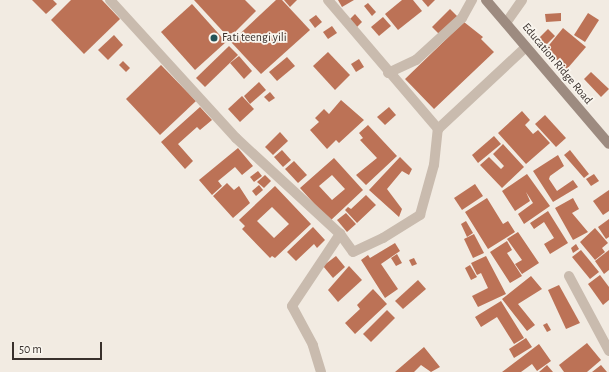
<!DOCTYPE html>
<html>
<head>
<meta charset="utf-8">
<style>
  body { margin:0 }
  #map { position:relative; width:609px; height:372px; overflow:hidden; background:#f2ebe2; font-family:"Alegreya Sans",sans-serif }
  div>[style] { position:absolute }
  .building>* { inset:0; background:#bc7256 }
  .minor>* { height:10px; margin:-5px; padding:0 5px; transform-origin:5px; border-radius:5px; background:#c9bbae }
  .secondary>* { height:10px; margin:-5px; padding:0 5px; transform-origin:5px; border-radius:5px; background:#9d8b80 }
  .dots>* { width:11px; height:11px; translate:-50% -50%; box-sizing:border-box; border:2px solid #f9f5ee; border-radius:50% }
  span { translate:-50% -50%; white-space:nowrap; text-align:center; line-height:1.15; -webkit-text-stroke:3.5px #f9f5ee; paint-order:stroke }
  .poi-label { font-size:12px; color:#39302c }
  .left { translate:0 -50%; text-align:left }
  .street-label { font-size:12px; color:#39302c }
  .scale { position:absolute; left:12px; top:342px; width:90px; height:18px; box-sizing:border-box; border:2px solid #39302c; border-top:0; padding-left:5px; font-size:12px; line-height:14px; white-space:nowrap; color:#39302c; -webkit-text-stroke:3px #f9f5ee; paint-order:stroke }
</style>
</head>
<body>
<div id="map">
  <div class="building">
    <i style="clip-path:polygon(32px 0,53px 0,57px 4px,46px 14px)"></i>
    <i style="clip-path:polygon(71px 0,102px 0,120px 19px,84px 54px,51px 20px)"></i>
    <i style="clip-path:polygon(194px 0,245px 0,256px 11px,229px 38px)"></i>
    <i style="clip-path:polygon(276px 0,282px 0,310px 30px,261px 74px,231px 42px)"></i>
    <i style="clip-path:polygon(284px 0,297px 0,290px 7px)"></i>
    <i style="clip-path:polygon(338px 0,354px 0,342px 7px)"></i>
    <i style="clip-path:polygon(402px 0,413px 0,422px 11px,398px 30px,385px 14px)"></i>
    <i style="clip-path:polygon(422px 0,435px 0,428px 7px)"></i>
    <i style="clip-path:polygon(368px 3px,376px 12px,372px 16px,364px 6px)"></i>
    <i style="clip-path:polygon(192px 4px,226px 42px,195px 70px,161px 32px)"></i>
    <i style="clip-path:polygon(450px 9px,458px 17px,440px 35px,432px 27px)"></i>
    <i style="clip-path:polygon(561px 13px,561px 21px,546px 22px,545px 14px)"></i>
    <i style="clip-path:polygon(588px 13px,599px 20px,585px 42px,574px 35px)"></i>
    <i style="clip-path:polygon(355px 14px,362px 22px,356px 28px,349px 20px)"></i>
    <i style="clip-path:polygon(316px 15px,322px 22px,315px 28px,309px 20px)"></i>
    <i style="clip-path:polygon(383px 17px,391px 26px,379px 36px,371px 27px)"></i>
    <i style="clip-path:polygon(464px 22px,483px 37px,481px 39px,494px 52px,434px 109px,405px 79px)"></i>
    <i style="clip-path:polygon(332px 26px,337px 33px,328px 39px,323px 32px)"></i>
    <i style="clip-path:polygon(563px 28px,586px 47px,567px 69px,545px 50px)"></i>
    <i style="clip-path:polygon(548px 29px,555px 36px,546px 45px,539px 38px)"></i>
    <i style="clip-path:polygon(114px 35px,123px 45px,108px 60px,98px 50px)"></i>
    <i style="clip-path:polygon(229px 46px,238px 55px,205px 87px,196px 78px)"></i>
    <i style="clip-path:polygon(328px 52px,350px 75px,335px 90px,313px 66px)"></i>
    <i style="clip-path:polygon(239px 56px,252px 71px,244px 79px,230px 63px)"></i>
    <i style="clip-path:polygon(287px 57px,295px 66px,277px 81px,269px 72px)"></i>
    <i style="clip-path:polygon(359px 59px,364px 67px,356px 72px,351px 64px)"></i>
    <i style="clip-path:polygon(123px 61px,130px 68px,126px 72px,119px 65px)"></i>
    <i style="clip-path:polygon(161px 65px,196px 101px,160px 135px,126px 99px)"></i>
    <i style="clip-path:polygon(591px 72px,609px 89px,601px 97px,584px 79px)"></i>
    <i style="clip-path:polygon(259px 82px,266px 90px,250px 104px,244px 96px)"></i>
    <i style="clip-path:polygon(270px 92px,275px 98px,269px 102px,264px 97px)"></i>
    <i style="clip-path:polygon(242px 96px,254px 109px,240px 122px,228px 109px)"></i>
    <i style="clip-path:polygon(341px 100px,364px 120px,339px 143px,336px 140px,327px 149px,310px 130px,319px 122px,315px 118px,324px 109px,329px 114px)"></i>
    <i style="clip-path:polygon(200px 107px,212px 120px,200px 130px,197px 127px,178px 144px,193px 161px,185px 169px,161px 142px)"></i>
    <i style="clip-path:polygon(389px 107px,396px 115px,385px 125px,377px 117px)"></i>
    <i style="clip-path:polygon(522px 111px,530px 120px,525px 125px,533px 134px,538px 130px,550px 143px,526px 164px,498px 133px)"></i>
    <i style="clip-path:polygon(545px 115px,566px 138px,556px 147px,535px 124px)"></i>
    <i style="clip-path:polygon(368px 125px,397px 156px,366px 185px,356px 175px,377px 158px,360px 140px,363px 138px,359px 133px)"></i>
    <i style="clip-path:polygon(280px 132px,288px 141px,273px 155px,265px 147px)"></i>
    <i style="clip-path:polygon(494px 136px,501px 144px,478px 163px,472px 155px)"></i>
    <i style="clip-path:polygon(503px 144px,524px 167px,502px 188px,480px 165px,489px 157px,501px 169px,504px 166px,493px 154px)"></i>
    <i style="clip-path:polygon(238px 148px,253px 166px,242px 175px,235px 167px,218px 181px,222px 186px,212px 195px,199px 180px)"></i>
    <i style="clip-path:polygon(282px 150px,291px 160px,283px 167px,274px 157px)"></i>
    <i style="clip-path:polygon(570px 150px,589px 174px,584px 178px,564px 155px)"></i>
    <i style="clip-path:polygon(558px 155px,564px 166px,550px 176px,549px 179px,557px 191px,573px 180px,578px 187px,553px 202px,533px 171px)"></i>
    <i style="clip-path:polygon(400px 157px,412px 169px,409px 175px,402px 171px,387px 189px,402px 209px,399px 217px,369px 190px)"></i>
    <i style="clip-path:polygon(evenodd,334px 158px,363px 190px,330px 221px,300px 188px,334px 158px,332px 175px,345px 189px,332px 200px,319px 186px,332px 175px)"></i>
    <i style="clip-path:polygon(294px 161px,307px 175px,298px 183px,285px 169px)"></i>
    <i style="clip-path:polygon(258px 171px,262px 176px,254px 182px,250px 177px)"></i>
    <i style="clip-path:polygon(527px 174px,550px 206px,524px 224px,518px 214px,533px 203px,526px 192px,530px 201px,515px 211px,502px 191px)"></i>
    <i style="clip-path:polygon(594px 174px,599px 181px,591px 186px,586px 179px)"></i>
    <i style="clip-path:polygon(265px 175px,271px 181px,264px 188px,257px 182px)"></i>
    <i style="clip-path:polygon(227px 183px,234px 190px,239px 186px,250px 203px,233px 218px,213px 196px)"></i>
    <i style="clip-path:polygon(475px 184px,483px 196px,462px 210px,454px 198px)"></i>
    <i style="clip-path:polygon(259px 185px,263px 190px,256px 196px,252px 191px)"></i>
    <i style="clip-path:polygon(evenodd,275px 186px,311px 224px,275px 258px,272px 256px,270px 258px,242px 229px,245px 226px,239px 220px,275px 186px,272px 207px,289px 224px,274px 238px,257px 221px,272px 207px)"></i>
    <i style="clip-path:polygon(609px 190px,609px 211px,603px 215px,593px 201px)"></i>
    <i style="clip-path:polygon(366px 195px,376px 205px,357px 223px,345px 210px,348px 207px,351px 209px)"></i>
    <i style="clip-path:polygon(487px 198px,503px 224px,508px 221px,515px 232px,488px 249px,465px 212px)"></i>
    <i style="clip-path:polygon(573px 198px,579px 209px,572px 213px,588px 232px,573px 240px,555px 208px)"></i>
    <i style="clip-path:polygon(548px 211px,568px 243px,550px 254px,544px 244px,554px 238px,544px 222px,534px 229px,530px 223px)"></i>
    <i style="clip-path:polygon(346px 213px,356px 224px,347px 232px,337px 220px)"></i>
    <i style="clip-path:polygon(609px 219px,609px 237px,606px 239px,598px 227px)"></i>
    <i style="clip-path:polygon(466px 221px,473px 233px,467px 237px,461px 224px)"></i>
    <i style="clip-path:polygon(313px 227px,325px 240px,317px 248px,314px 244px,296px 261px,287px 252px)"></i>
    <i style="clip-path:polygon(595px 228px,608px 243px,602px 248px,605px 252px,595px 260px,580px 242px)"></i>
    <i style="clip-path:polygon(518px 232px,539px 263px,522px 274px,515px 264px,522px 260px,507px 239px)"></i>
    <i style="clip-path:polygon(474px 234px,484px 253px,473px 258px,464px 239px)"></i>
    <i style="clip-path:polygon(507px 241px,512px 250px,507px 253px,522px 276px,510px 283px,490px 252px)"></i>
    <i style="clip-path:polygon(395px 243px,400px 251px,381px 264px,398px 289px,385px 298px,361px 260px,368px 255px,370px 258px)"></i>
    <i style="clip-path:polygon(576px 244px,579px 249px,573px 253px,571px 248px)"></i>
    <i style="clip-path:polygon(581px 250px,599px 272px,590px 279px,572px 257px)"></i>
    <i style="clip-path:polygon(609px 250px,609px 270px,604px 274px,595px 261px)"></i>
    <i style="clip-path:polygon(397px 254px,402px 263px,396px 266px,391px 258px)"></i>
    <i style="clip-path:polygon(336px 256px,345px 267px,333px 278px,323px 266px)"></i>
    <i style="clip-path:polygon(486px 256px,506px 294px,478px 307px,472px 296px,488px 288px,481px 273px,477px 275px,471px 263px)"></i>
    <i style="clip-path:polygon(414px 258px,417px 264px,412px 266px,409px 260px)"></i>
    <i style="clip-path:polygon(470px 265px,477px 277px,471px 280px,465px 268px)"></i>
    <i style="clip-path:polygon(349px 266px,362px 280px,338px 302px,328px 290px)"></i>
    <i style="clip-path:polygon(600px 275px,609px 287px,609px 300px,603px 305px,588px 284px)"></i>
    <i style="clip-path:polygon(531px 276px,542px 289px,518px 304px,535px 325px,527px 331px,502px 299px)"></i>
    <i style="clip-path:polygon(418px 280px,426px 289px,403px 309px,395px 301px)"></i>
    <i style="clip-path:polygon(559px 285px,580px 323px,566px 329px,548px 290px)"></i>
    <i style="clip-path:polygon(373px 289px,387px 304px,355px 334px,345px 323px,360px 309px,357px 305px)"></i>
    <i style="clip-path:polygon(501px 301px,524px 338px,514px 344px,497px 317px,481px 327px,475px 317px)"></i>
    <i style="clip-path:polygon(387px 310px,395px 318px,371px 342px,363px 334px)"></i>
    <i style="clip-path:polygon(547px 323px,551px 330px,547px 332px,543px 325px)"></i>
    <i style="clip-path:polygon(526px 338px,532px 347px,514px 358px,509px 349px)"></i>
    <i style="clip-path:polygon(587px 343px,601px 360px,587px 372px,564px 372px,559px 365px)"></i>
    <i style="clip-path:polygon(539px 344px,551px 361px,537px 371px,532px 364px,521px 372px,502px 372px)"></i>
    <i style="clip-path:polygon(424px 347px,440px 367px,431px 372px,421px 365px,414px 372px,395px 372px)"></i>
    <i style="clip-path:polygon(547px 365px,553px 372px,539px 372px)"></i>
    <i style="clip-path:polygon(601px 365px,607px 372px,592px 372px)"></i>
  </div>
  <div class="minor">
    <i style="left:110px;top:0;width:187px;rotate:47.6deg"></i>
    <i style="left:236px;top:138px;width:142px;rotate:42.7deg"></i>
    <i style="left:340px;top:234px;width:22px;rotate:54deg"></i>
    <i style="left:353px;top:252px;width:33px;rotate:-25deg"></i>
    <i style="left:383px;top:238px;width:44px;rotate:-31.9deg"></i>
    <i style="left:420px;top:215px;width:52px;rotate:-74.4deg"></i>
    <i style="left:434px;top:165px;width:36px;rotate:-84deg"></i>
    <i style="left:438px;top:129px;width:120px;rotate:-43deg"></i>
    <i style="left:328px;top:0;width:170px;rotate:49.5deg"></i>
    <i style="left:506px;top:23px;width:28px;rotate:-55deg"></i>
    <i style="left:388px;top:73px;width:31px;rotate:-25deg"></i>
    <i style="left:416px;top:60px;width:62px;rotate:-42.4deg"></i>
    <i style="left:462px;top:18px;width:21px;rotate:-61deg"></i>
    <i style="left:569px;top:276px;width:85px;rotate:61.9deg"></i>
    <i style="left:321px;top:372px;width:28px;rotate:-107deg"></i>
    <i style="left:313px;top:345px;width:44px;rotate:-118.3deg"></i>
    <i style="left:292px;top:306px;width:87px;rotate:-56.3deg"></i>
  </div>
  <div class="secondary">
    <i style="left:486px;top:0;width:189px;rotate:49.5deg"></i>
  </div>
  <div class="dots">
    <i style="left:214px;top:38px;background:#245257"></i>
  </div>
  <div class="poi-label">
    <span class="left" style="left:222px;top:38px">Fati teengi yili</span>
  </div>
  <div class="street-label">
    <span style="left:557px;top:64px;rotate:50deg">Education Ridge Road</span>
  </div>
  <div class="scale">50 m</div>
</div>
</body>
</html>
